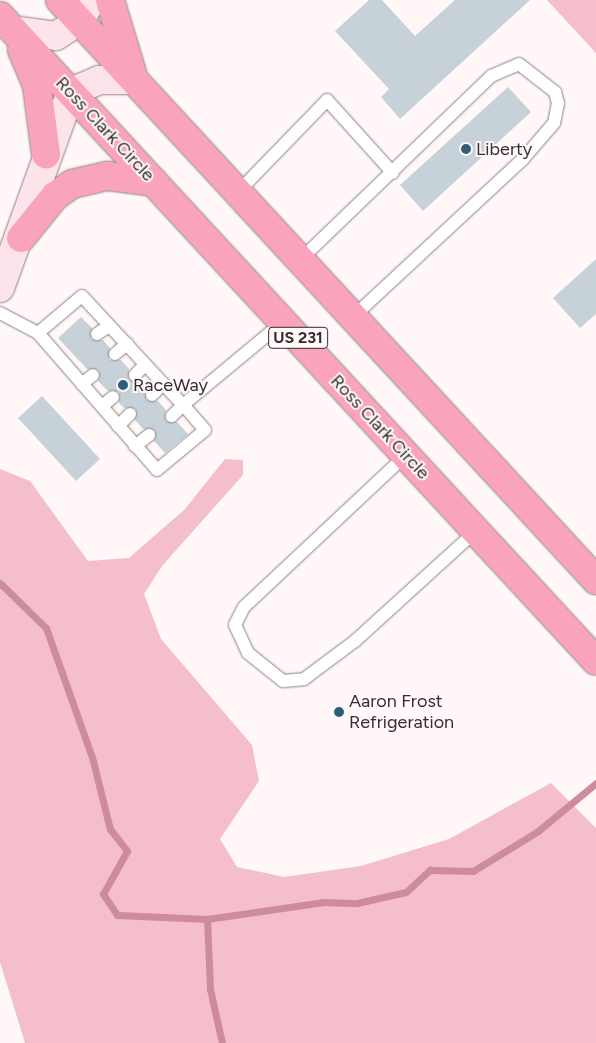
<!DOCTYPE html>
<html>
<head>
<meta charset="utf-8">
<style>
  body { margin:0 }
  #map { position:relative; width:596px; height:1043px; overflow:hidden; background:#fff7f8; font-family:Figtree,sans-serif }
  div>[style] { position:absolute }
  .green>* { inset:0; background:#f4becb }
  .stream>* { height:7px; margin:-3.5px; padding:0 3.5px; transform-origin:3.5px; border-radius:3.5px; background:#cc8c9c }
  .building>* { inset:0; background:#c7d1d8 }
  .roads { filter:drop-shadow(0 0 1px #8d8284) drop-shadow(0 0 1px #8d8284) }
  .lane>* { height:12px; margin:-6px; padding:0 6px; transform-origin:6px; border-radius:6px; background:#fff }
  .secondary>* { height:28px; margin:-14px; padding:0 14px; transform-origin:14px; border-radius:14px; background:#fde4eb }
  .highway>* { height:28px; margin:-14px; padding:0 14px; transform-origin:14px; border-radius:14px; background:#f9a4bb }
  .dots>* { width:14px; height:14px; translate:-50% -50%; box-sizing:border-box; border:2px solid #fff7f8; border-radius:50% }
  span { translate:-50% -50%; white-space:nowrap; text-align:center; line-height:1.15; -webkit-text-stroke:4px #fff7f8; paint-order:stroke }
  .shield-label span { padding:1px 4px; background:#fff7f8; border:1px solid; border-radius:4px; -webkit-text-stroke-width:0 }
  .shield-label { font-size:16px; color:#332e2f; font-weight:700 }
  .street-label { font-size:18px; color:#332e2f }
  .poi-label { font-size:18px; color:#332e2f }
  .left { translate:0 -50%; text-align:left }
</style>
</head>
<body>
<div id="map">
  <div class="green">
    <i style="clip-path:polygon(547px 0,596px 0,596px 53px)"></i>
    <i style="clip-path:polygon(225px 459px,243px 460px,243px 475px,162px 566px,144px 594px,161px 639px,252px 745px,259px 781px,220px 839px,237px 867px,284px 877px,361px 866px,449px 839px,551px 783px,596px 828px,596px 1043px,25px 1043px,0 962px,0 469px,30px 481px,88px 561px,129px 558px,185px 509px)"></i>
  </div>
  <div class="stream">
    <i style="left:0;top:583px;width:64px;rotate:44.4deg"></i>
    <i style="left:46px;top:628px;width:137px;rotate:70.4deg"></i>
    <i style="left:92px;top:757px;width:74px;rotate:76deg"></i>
    <i style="left:110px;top:829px;width:28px;rotate:52deg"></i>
    <i style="left:127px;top:851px;width:49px;rotate:119.2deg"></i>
    <i style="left:103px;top:894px;width:25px;rotate:56deg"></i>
    <i style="left:117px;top:915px;width:90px;rotate:2.5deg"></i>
    <i style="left:207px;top:919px;width:118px;rotate:-8.3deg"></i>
    <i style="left:324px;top:902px;width:33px;rotate:2deg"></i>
    <i style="left:357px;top:903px;width:50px;rotate:-12.7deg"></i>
    <i style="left:406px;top:892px;width:33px;rotate:-43deg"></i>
    <i style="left:430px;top:870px;width:43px;rotate:1.3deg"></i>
    <i style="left:473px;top:871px;width:76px;rotate:-31.6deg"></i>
    <i style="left:538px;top:831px;width:75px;rotate:-39.6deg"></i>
    <i style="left:207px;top:919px;width:70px;rotate:87.5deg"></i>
    <i style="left:210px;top:989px;width:55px;rotate:77.5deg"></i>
  </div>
  <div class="building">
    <i style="clip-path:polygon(369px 0,382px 0,415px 36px,455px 0,530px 0,400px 119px,381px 97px,389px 89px,335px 31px)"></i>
    <i style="clip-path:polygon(508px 87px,531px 112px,423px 211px,400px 185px)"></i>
    <i style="clip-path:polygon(596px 259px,596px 314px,580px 328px,553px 298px)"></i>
    <i style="clip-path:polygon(81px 317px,92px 328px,91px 339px,103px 340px,110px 348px,109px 360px,121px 360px,129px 369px,129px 380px,140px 381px,147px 389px,146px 400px,158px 401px,166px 410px,166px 421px,177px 422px,188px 434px,165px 453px,154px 441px,155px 430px,143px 429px,135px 420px,136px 409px,124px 408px,119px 403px,119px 392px,108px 391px,98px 381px,99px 370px,87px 369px,58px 338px)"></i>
    <i style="clip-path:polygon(42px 396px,100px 459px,76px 481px,18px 418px)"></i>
  </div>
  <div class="roads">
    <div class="lane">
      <i style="left:238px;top:192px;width:128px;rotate:-45.9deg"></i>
      <i style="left:327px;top:100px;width:98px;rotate:47.9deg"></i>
      <i style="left:300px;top:260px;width:265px;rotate:-43.9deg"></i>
      <i style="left:491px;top:76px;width:30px;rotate:-23deg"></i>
      <i style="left:519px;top:64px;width:46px;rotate:37.9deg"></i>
      <i style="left:555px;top:92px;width:11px;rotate:75deg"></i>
      <i style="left:558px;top:103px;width:20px;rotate:101deg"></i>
      <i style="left:554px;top:123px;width:48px;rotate:130.7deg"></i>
      <i style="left:523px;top:159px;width:232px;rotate:137.1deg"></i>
      <i style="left:0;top:313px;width:43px;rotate:27.8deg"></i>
      <i style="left:38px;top:333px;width:57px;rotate:-40.1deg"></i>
      <i style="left:82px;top:296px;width:149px;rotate:47.2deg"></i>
      <i style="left:183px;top:405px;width:130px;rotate:-39.7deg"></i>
      <i style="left:38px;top:333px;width:181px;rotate:49deg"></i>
      <i style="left:157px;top:470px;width:62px;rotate:-39.8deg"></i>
      <i style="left:205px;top:430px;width:33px;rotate:-131deg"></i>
      <i style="left:183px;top:405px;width:16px;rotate:135deg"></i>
      <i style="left:97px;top:334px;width:14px;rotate:-34deg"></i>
      <i style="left:115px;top:354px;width:16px;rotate:-40deg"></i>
      <i style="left:135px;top:375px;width:14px;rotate:-45deg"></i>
      <i style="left:82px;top:384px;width:14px;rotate:-39deg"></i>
      <i style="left:152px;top:395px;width:16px;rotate:-45deg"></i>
      <i style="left:102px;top:406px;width:14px;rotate:-39deg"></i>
      <i style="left:118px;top:426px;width:17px;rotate:-45deg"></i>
      <i style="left:135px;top:446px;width:18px;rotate:-38deg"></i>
      <i style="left:406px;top:455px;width:222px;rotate:136.8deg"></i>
      <i style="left:244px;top:607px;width:20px;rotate:117deg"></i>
      <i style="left:235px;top:625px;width:31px;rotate:65deg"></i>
      <i style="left:248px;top:653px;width:45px;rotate:38.7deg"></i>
      <i style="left:283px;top:681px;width:21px;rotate:-5deg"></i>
      <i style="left:304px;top:679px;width:64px;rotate:-36.7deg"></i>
      <i style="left:355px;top:641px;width:164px;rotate:-42.3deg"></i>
    </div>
    <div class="secondary">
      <i style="left:13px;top:30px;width:43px;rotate:7.9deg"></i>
      <i style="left:56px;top:36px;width:27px;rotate:-33deg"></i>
      <i style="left:79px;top:21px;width:25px;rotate:-58deg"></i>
      <i style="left:0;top:288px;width:208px;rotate:-70.1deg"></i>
      <i style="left:71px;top:92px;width:30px;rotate:-23deg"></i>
      <i style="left:99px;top:80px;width:35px"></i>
    </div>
    <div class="highway">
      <i style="left:60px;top:0;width:790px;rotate:47.26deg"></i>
      <i style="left:110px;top:0;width:76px;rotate:73.2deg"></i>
      <i style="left:0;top:16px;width:878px;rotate:47.26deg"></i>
      <i style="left:22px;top:50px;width:39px;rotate:67deg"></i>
      <i style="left:37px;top:86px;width:69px;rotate:82.5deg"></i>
      <i style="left:21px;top:238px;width:54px;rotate:-51deg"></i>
      <i style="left:55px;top:196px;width:21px;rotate:-35deg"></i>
      <i style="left:72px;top:184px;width:37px;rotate:-13deg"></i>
      <i style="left:108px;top:176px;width:46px;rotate:7.4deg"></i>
    </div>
  </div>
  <div class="dots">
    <i style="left:466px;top:149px;background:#2e5e7c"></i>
    <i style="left:123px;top:385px;background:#2e5e7c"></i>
    <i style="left:339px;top:712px;background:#2e5e7c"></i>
  </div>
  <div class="shield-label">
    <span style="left:298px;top:338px">US 231</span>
  </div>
  <div class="street-label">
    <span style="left:105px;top:129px;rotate:47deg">Ross Clark Circle</span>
    <span style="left:380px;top:427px;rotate:47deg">Ross Clark Circle</span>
  </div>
  <div class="poi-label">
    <span class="left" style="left:476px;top:149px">Liberty</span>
    <span class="left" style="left:133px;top:385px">RaceWay</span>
    <span class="left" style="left:349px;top:712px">Aaron Frost<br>Refrigeration</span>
  </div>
</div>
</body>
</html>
